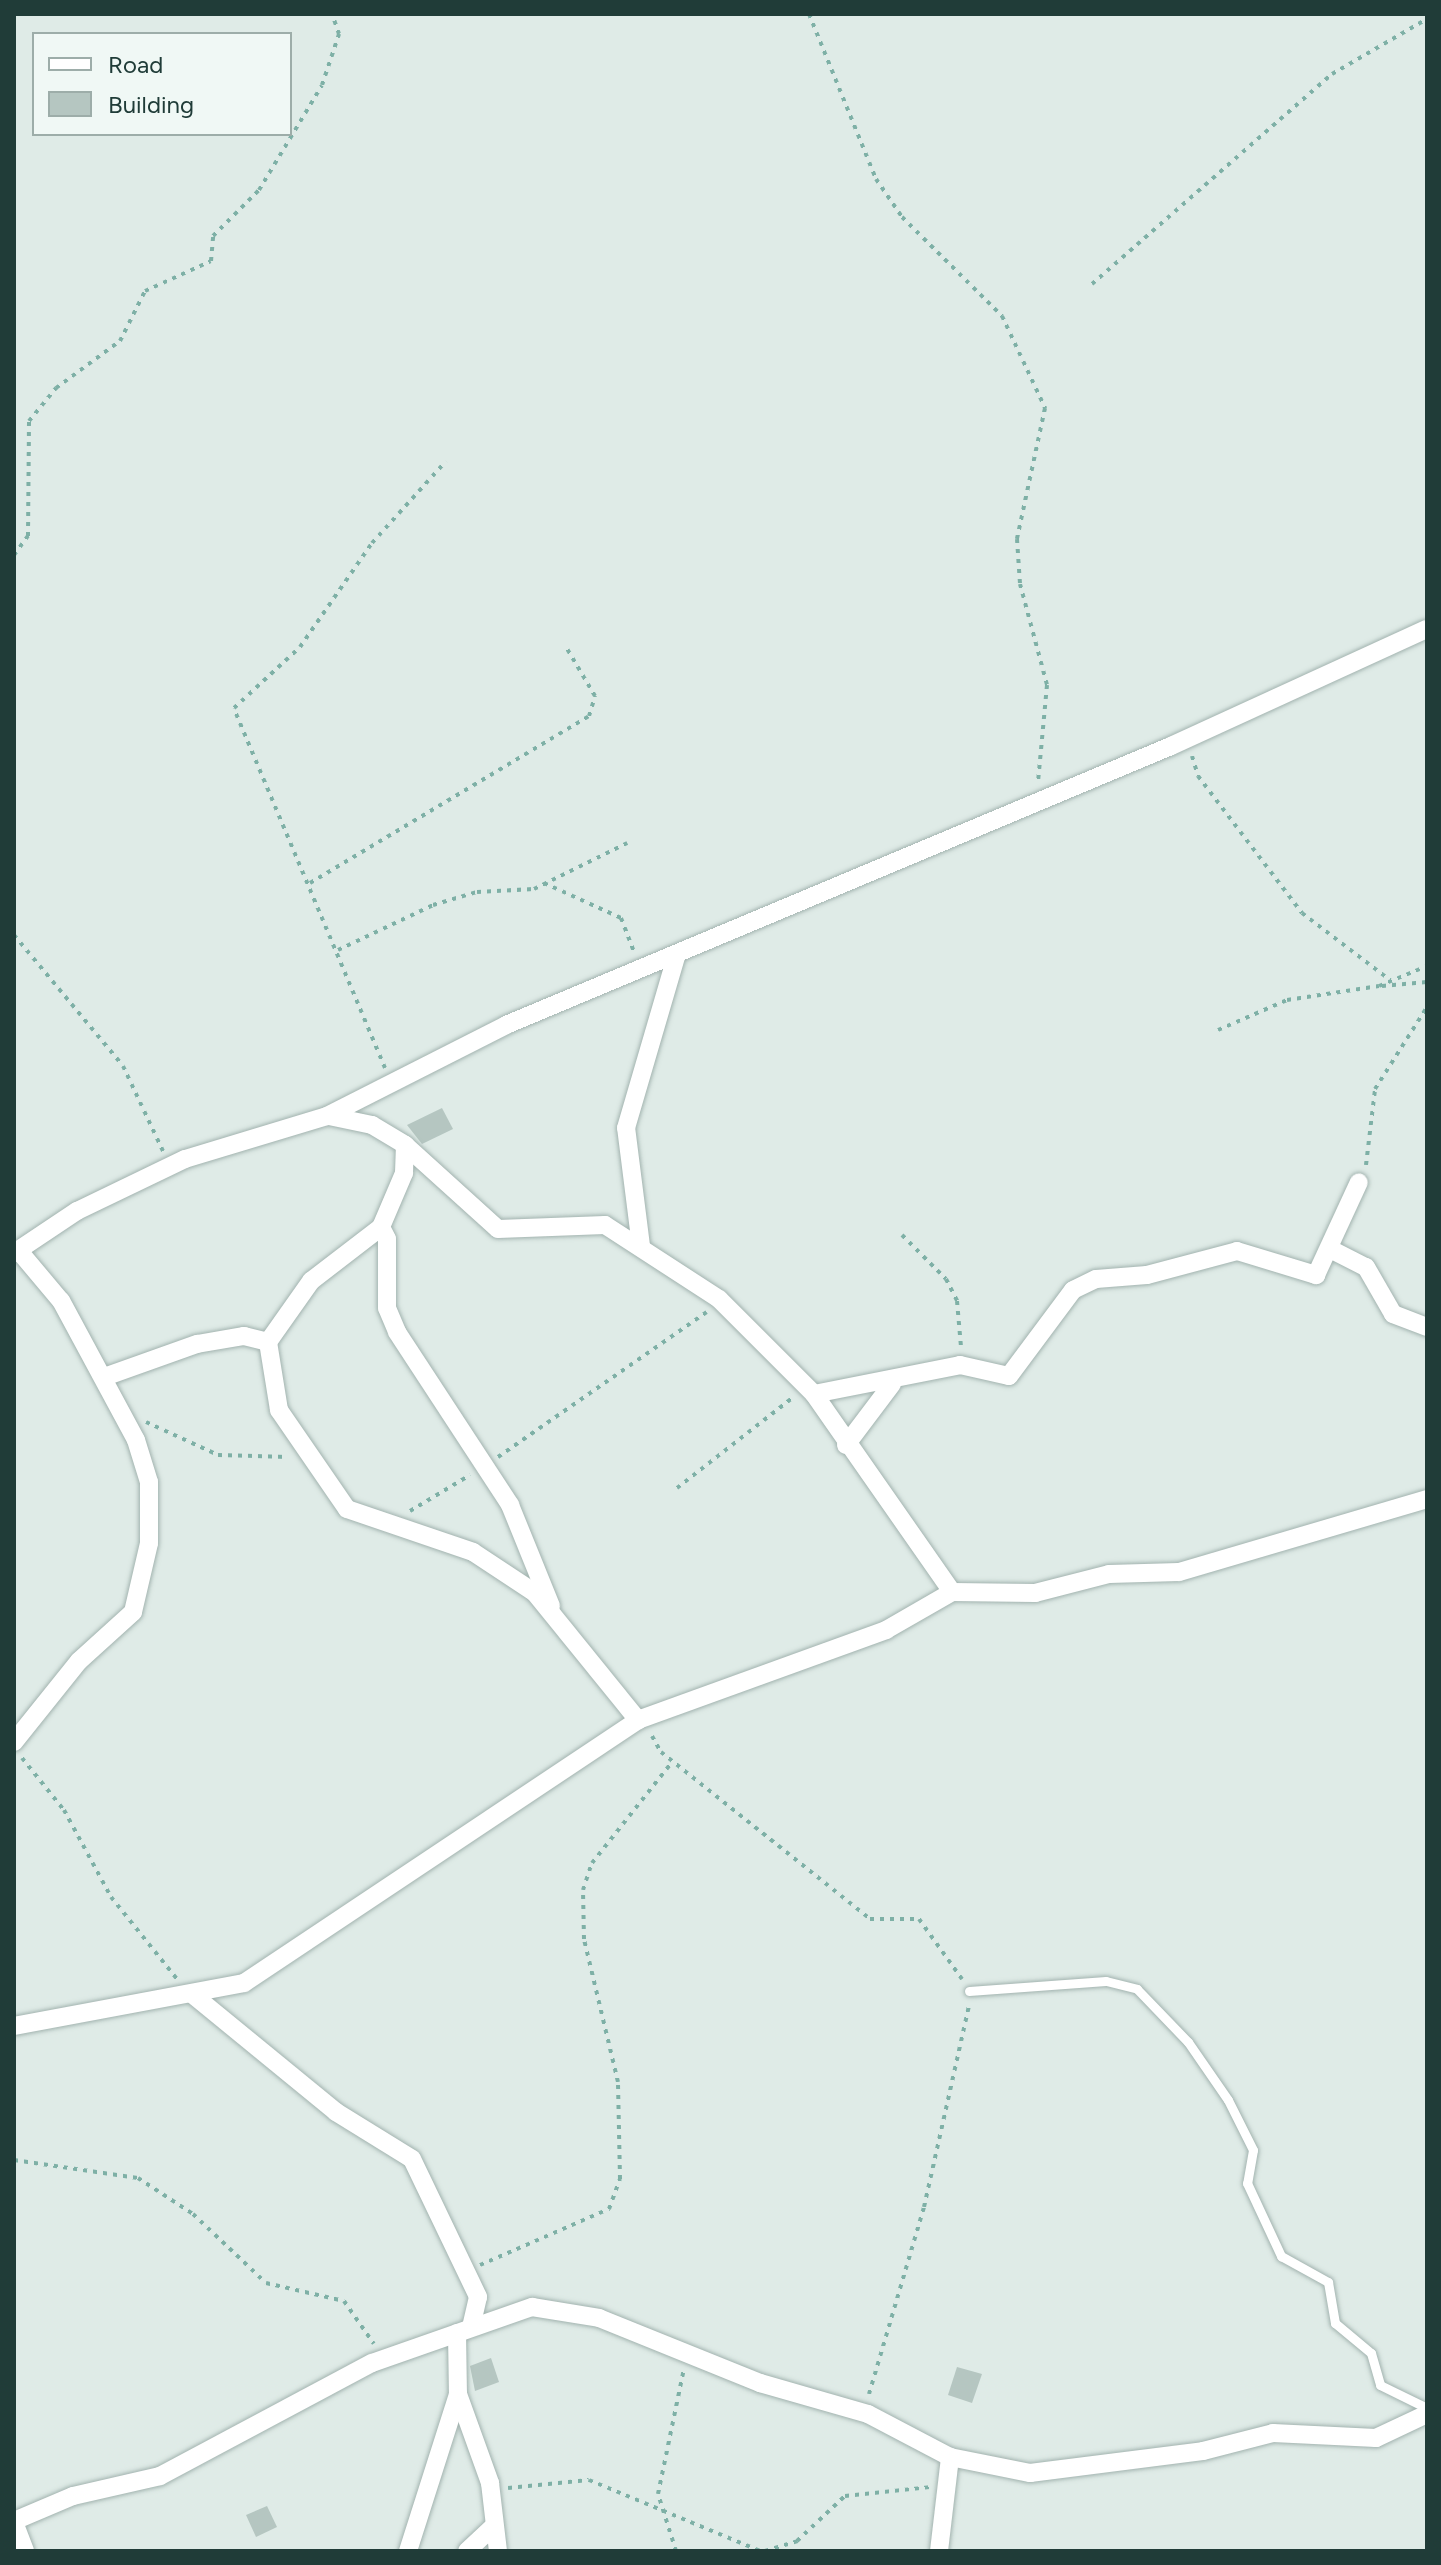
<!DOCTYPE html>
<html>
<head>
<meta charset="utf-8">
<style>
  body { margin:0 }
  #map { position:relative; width:1441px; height:2565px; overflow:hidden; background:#dfebe7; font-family:Figtree,sans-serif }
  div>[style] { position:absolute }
  .building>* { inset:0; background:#b5c6c1 }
  .path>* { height:4px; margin-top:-2px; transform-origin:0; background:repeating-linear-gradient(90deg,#7eb0a6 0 4px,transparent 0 10px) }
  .roads { filter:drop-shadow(0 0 2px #a2b3af) drop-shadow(0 0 2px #a2b3af) }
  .service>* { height:9px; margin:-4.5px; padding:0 4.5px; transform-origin:4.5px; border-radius:4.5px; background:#fff }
  .minor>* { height:18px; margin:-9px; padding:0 9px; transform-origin:9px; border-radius:9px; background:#fff }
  span { translate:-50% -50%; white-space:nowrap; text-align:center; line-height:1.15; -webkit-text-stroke:7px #f0f8f5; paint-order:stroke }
  .frame { position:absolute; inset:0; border:16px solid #203c38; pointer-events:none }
  .legend { position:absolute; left:32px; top:32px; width:260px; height:104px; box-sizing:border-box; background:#f0f8f5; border:2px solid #9dada9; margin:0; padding:10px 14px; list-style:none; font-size:24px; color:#203c38 }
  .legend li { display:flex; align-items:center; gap:16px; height:40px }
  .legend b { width:40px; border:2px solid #9dada9 }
</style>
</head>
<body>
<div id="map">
  <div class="building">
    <i style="clip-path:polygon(442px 1108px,453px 1129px,422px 1144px,407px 1125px)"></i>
    <i style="clip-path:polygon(491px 2358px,499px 2382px,475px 2391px,470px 2366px)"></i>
    <i style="clip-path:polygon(957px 2367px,982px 2374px,972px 2403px,948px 2395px)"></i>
    <i style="clip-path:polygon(267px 2506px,277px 2527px,256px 2537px,246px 2515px)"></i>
  </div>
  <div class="path">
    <i style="left:809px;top:14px;width:178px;rotate:67.9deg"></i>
    <i style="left:876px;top:179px;width:46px;rotate:55.6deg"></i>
    <i style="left:902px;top:217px;width:141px;rotate:44.7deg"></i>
    <i style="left:1002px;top:316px;width:102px;rotate:64.9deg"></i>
    <i style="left:1045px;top:408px;width:134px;rotate:102.1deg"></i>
    <i style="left:1017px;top:539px;width:45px;rotate:86.2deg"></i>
    <i style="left:1020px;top:584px;width:105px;rotate:75deg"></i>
    <i style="left:1047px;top:685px;width:97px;rotate:95.3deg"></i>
    <i style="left:1092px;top:284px;width:319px;rotate:-41.2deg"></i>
    <i style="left:1332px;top:74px;width:110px;rotate:-30.1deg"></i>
    <i style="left:14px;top:555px;width:24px;rotate:-54deg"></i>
    <i style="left:28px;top:536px;width:115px;rotate:-89.5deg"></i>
    <i style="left:29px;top:421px;width:43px;rotate:-50.7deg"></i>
    <i style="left:56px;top:388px;width:79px;rotate:-36.3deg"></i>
    <i style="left:120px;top:341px;width:56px;rotate:-63.4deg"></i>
    <i style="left:145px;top:291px;width:72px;rotate:-24.4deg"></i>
    <i style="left:211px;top:261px;width:25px;rotate:-85deg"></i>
    <i style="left:213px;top:236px;width:65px;rotate:-45deg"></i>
    <i style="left:259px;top:190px;width:122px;rotate:-59deg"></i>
    <i style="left:322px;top:85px;width:54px;rotate:-71.6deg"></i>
    <i style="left:339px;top:34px;width:21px;rotate:-109deg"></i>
    <i style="left:1192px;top:756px;width:21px;rotate:73deg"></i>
    <i style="left:1198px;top:776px;width:172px;rotate:52.8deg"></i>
    <i style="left:1302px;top:913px;width:111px;rotate:37.3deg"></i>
    <i style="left:310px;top:883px;width:325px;rotate:-30.9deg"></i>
    <i style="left:589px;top:716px;width:21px;rotate:-73deg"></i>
    <i style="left:595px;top:696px;width:57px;rotate:-120.6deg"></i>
    <i style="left:544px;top:883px;width:85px;rotate:24.4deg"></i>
    <i style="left:621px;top:918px;width:36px;rotate:69deg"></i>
    <i style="left:14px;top:935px;width:170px;rotate:50.2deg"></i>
    <i style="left:123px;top:1066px;width:94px;rotate:64.8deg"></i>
    <i style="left:338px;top:950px;width:105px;rotate:-25.3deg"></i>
    <i style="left:433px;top:905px;width:46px;rotate:-16.5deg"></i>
    <i style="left:477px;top:892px;width:57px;rotate:-3deg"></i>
    <i style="left:534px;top:889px;width:104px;rotate:-26.3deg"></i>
    <i style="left:1382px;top:986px;width:45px;rotate:-5.1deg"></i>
    <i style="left:1218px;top:1030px;width:75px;rotate:-23.5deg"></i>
    <i style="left:1287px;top:1000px;width:93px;rotate:-8.7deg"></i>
    <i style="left:1379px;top:986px;width:52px;rotate:-22.6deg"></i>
    <i style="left:385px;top:1068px;width:390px;rotate:-112.8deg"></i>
    <i style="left:234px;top:708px;width:90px;rotate:-42.7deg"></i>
    <i style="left:300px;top:647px;width:126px;rotate:-55.3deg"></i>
    <i style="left:372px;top:543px;width:110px;rotate:-47.9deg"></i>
    <i style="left:1366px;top:1165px;width:77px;rotate:-83.2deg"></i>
    <i style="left:1375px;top:1089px;width:97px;rotate:-57.6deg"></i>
    <i style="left:902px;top:1235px;width:62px;rotate:45deg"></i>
    <i style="left:946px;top:1279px;width:25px;rotate:63deg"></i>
    <i style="left:957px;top:1301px;width:46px;rotate:85deg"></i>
    <i style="left:146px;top:1422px;width:79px;rotate:24.6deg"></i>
    <i style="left:218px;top:1455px;width:70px;rotate:1.6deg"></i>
    <i style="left:498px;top:1457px;width:254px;rotate:-34.8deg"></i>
    <i style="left:677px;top:1488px;width:146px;rotate:-38deg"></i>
    <i style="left:410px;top:1511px;width:70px;rotate:-31deg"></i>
    <i style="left:652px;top:1736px;width:18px;rotate:61deg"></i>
    <i style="left:661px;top:1752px;width:268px;rotate:38.6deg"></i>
    <i style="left:870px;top:1919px;width:49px"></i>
    <i style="left:919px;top:1919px;width:74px;rotate:54.4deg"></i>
    <i style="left:22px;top:1758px;width:67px;rotate:51.1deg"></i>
    <i style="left:64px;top:1810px;width:99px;rotate:61.6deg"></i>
    <i style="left:111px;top:1897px;width:105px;rotate:51.2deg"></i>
    <i style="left:14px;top:2160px;width:125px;rotate:8.3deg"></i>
    <i style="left:138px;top:2178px;width:66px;rotate:33.2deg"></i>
    <i style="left:193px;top:2214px;width:100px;rotate:43.4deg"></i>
    <i style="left:266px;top:2283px;width:80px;rotate:13deg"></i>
    <i style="left:344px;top:2301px;width:52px;rotate:55.1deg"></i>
    <i style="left:480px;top:2265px;width:141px;rotate:-23.5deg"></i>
    <i style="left:609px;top:2209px;width:32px;rotate:-70deg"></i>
    <i style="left:620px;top:2179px;width:97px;rotate:-91.2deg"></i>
    <i style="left:618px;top:2082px;width:147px;rotate:-103.4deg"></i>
    <i style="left:584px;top:1939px;width:49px;rotate:-91.2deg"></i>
    <i style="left:583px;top:1890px;width:28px;rotate:-72deg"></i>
    <i style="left:592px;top:1863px;width:129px;rotate:-51.6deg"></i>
    <i style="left:869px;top:2394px;width:195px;rotate:-73.6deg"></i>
    <i style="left:924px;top:2207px;width:207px;rotate:-77.4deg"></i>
    <i style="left:508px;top:2488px;width:81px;rotate:-5.6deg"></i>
    <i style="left:589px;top:2480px;width:185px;rotate:22.5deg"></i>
    <i style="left:676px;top:2551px;width:60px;rotate:-107.5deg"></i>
    <i style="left:658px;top:2494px;width:128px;rotate:-78.3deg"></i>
    <i style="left:765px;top:2551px;width:34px;rotate:-17deg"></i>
    <i style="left:797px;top:2541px;width:66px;rotate:-43.2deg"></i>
    <i style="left:845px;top:2496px;width:85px;rotate:-6deg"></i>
  </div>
  <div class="roads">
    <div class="service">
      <i style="left:969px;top:1991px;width:137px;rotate:-4.2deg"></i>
      <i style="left:1106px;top:1981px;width:32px;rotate:14deg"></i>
      <i style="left:1137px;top:1989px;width:74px;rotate:46.1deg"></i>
      <i style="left:1188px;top:2042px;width:70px;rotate:55.4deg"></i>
      <i style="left:1228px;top:2100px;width:56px;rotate:63.4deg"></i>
      <i style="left:1253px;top:2150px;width:34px;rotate:100deg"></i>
      <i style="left:1247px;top:2183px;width:81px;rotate:65deg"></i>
      <i style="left:1281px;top:2256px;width:54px;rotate:29deg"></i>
      <i style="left:1328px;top:2282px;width:42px;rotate:80.3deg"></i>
      <i style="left:1335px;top:2323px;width:47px;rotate:39.8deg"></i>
      <i style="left:1371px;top:2353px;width:33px;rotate:74deg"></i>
      <i style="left:1380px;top:2385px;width:52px;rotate:26.1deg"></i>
    </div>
    <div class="minor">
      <i style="left:329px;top:1116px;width:44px;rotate:11.8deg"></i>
      <i style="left:372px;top:1125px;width:39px;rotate:31deg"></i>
      <i style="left:405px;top:1145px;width:125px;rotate:42.1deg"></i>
      <i style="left:498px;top:1229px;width:107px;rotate:-2.1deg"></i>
      <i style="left:605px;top:1225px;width:136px;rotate:33deg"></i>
      <i style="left:719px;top:1299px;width:134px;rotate:45deg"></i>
      <i style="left:814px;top:1394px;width:241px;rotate:55.1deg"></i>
      <i style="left:381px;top:1227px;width:13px;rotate:63deg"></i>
      <i style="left:387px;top:1239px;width:69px;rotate:90deg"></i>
      <i style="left:387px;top:1308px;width:26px;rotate:67deg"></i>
      <i style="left:397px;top:1332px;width:207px;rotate:56.8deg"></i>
      <i style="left:510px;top:1505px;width:109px;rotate:67.9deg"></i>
      <i style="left:641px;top:1246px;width:119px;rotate:-97.2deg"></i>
      <i style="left:626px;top:1128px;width:181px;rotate:-73.7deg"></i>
      <i style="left:1332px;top:1250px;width:38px;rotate:27deg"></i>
      <i style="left:1366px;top:1267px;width:54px;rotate:60.1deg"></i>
      <i style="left:1393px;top:1314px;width:36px;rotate:21deg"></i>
      <i style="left:14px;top:1253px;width:76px;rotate:-33.7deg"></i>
      <i style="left:77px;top:1211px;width:120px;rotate:-25.7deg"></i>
      <i style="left:185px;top:1159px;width:148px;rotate:-16.8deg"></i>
      <i style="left:327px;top:1116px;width:201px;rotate:-26.9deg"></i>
      <i style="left:506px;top:1025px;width:721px;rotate:-22.76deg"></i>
      <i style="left:1171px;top:746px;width:281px;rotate:-24.6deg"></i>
      <i style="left:268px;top:1342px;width:75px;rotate:-54.8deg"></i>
      <i style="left:311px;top:1281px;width:88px;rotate:-37.6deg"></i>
      <i style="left:381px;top:1227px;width:59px;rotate:-66.9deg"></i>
      <i style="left:404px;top:1173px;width:28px;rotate:-88deg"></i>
      <i style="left:107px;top:1376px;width:96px;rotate:-19.6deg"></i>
      <i style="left:197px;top:1344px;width:48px;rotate:-9.7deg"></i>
      <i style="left:244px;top:1336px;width:25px;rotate:14deg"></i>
      <i style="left:268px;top:1342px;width:69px;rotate:80.8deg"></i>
      <i style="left:279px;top:1410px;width:120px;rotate:55.5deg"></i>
      <i style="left:347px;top:1509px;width:133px;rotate:18.8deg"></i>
      <i style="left:473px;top:1552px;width:74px;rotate:33.5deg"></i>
      <i style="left:535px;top:1593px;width:164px;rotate:51deg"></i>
      <i style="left:814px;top:1394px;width:149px;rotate:-11.2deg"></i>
      <i style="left:960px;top:1365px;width:50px;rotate:12.7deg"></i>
      <i style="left:1009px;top:1376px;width:107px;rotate:-53.3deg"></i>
      <i style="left:1073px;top:1290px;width:25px;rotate:-26deg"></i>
      <i style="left:1096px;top:1279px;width:51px;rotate:-4.5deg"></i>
      <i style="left:1147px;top:1275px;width:93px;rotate:-14.9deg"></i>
      <i style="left:1237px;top:1251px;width:83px;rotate:16.9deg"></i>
      <i style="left:1316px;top:1275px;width:102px;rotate:-65.2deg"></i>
      <i style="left:846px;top:1445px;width:76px;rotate:-53deg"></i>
      <i style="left:14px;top:1742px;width:104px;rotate:-51.3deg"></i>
      <i style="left:79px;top:1661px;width:73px;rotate:-42.2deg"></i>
      <i style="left:133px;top:1612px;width:71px;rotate:-76.9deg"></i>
      <i style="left:149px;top:1543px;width:61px;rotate:-90deg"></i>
      <i style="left:149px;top:1482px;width:44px;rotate:-107.2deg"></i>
      <i style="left:136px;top:1440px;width:158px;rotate:-118.3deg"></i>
      <i style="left:61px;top:1301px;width:65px;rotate:-130deg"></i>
      <i style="left:192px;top:1994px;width:186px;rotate:39.3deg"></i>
      <i style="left:336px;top:2112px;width:89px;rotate:31.7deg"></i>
      <i style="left:412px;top:2159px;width:153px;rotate:64.4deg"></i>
      <i style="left:478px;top:2297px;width:28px;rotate:103deg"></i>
      <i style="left:14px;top:2026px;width:234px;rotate:-10.6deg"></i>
      <i style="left:244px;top:1983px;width:474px;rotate:-33.7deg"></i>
      <i style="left:638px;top:1720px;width:264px;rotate:-19.9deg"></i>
      <i style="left:886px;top:1630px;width:76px;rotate:-29.9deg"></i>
      <i style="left:952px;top:1592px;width:83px;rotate:0.7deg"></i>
      <i style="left:1035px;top:1593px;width:76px;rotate:-14.4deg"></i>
      <i style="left:1109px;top:1574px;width:70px;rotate:-1.6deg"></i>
      <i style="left:1179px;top:1572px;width:259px;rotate:-16.4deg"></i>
      <i style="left:457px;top:2333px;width:61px;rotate:89.1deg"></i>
      <i style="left:458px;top:2394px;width:95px;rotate:70.2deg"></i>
      <i style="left:490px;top:2483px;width:68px;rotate:83.3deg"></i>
      <i style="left:14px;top:2521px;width:64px;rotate:-23deg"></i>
      <i style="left:73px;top:2496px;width:89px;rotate:-12.9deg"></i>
      <i style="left:160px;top:2476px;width:240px;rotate:-28.1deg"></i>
      <i style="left:372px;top:2363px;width:170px;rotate:-19.3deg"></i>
      <i style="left:532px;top:2307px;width:68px;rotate:9.3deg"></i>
      <i style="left:599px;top:2318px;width:174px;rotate:22deg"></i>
      <i style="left:760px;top:2383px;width:112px;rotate:16deg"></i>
      <i style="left:868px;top:2414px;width:93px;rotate:27.7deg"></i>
      <i style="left:950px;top:2457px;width:82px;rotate:11.3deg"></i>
      <i style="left:1030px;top:2473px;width:174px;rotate:-7.2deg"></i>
      <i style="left:1203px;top:2451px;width:72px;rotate:-14.4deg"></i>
      <i style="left:1273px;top:2433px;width:103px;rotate:2.8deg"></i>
      <i style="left:1376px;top:2438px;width:56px;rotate:-25.2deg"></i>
      <i style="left:14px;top:2522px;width:31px;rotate:69deg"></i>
      <i style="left:408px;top:2551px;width:165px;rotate:-72.3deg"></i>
      <i style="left:467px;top:2551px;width:37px;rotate:-43deg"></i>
      <i style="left:939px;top:2551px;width:95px;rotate:-83.3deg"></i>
    </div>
  </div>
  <div class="frame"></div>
  <ul class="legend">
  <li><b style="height:10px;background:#fff"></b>Road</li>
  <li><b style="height:22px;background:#b5c6c1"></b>Building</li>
  </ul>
</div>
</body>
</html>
